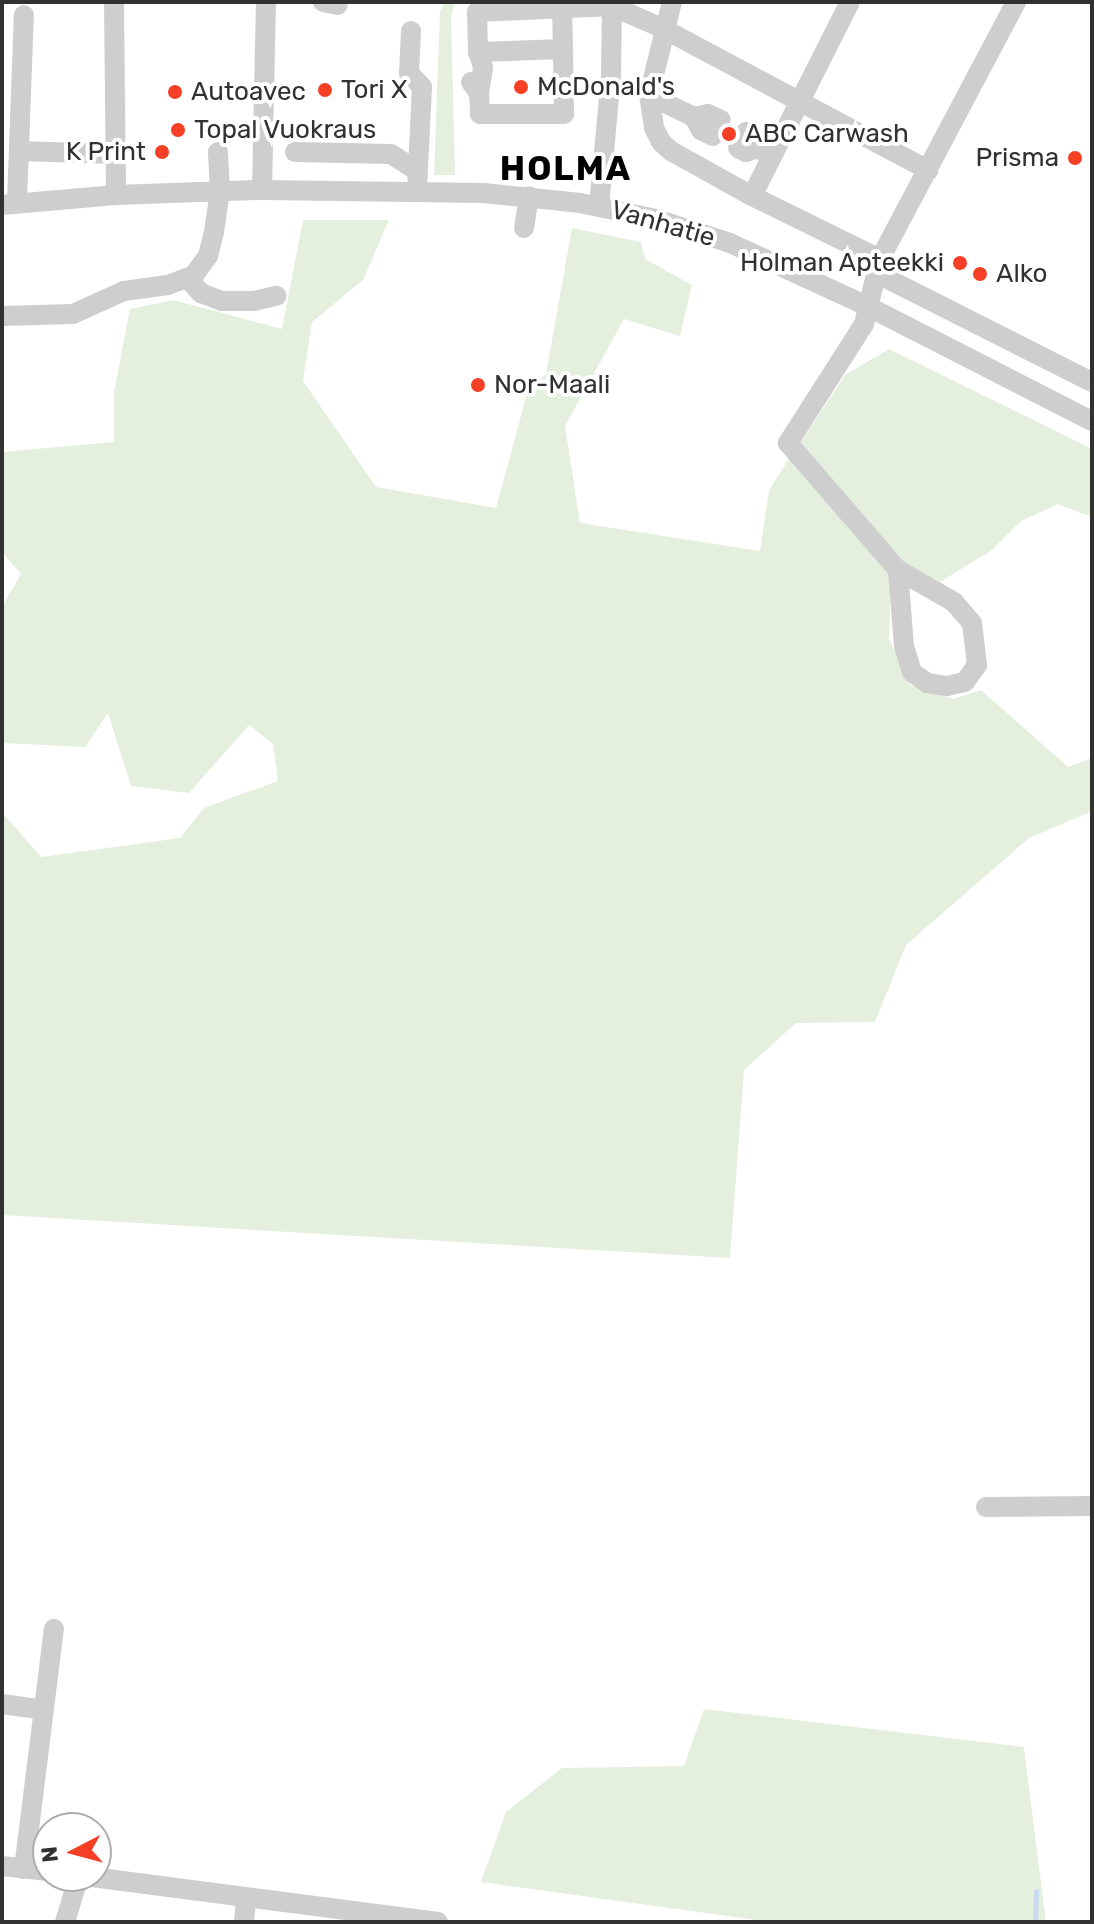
<!DOCTYPE html>
<html>
<head>
<meta charset="utf-8">
<style>
  body { margin:0 }
  #map { position:relative; width:1094px; height:1924px; overflow:hidden; background:#fff; font-family:Rubik,sans-serif }
  div>[style] { position:absolute }
  .green>* { inset:0; background:#e4efde }
  .stream>* { height:5px; margin:-2.5px; padding:0 2.5px; transform-origin:2.5px; border-radius:2.5px; background:#c9d9f0 }
  .minor>* { height:20px; margin:-10px; padding:0 10px; transform-origin:10px; border-radius:10px; background:#cecece }
  .dots>* { width:22px; height:22px; translate:-50% -50%; box-sizing:border-box; border:4px solid #fff; border-radius:50% }
  span { translate:-50% -50%; white-space:nowrap; text-align:center; line-height:1.15; -webkit-text-stroke:8px #fff; paint-order:stroke }
  .poi-label { font-size:26px; color:#313131 }
  .left { translate:0 -50%; text-align:left }
  .right { translate:-100% -50%; text-align:right }
  .street-label { font-size:26px; color:#313131 }
  .district-label { font-size:34px; color:#000; font-weight:700; letter-spacing:2px }
  .frame { position:absolute; inset:0; border:4px solid #313131; pointer-events:none }
  .north { position:absolute; left:32px; top:1812px; width:80px; height:80px; box-sizing:border-box; background:#fff; border:2px solid #adadad; border-radius:50%; rotate:264deg; font-size:22px; font-weight:700; line-height:32px; text-align:center; color:#313131 }
  .north::after { content:''; display:block; margin:auto; width:28px; height:36px; background:#f64025; clip-path:polygon(50% 0,100% 100%,50% 72%,0 100%) }
</style>
</head>
<body>
<div id="map">
  <div class="green">
    <i style="clip-path:polygon(445px 2px,455px 2px,451px 17px,455px 175px,434px 175px,440px 11px)"></i>
    <i style="clip-path:polygon(303px 220px,389px 220px,363px 280px,312px 322px,303px 381px,376px 487px,496px 508px,528px 390px,546px 374px,572px 228px,641px 242px,645px 259px,692px 285px,680px 336px,624px 319px,565px 426px,580px 523px,760px 551px,769px 490px,790px 457px,891px 572px,889px 639px,911px 685px,953px 699px,981px 690px,1068px 767px,1092px 758px,1092px 811px,1029px 838px,906px 945px,875px 1022px,796px 1023px,744px 1070px,730px 1258px,2px 1215px,2px 812px,41px 857px,180px 838px,204px 808px,278px 781px,273px 744px,249px 725px,189px 793px,131px 786px,108px 713px,85px 747px,2px 743px,2px 607px,21px 574px,2px 552px,2px 452px,114px 442px,114px 392px,130px 309px,173px 300px,282px 329px)"></i>
    <i style="clip-path:polygon(889px 349px,1092px 449px,1092px 517px,1058px 504px,1021px 521px,992px 550px,940px 582px,907px 565px,800px 444px,845px 375px)"></i>
    <i style="clip-path:polygon(704px 1709px,1024px 1747px,1046px 1922px,771px 1922px,481px 1882px,506px 1812px,562px 1768px,684px 1766px)"></i>
  </div>
  <div class="stream">
    <i style="left:1035px;top:1922px;width:31px;rotate:-88deg"></i>
  </div>
  <div class="minor">
    <i style="left:114px;top:2px;width:193px;rotate:89.4deg"></i>
    <i style="left:323px;top:2px;width:15px;rotate:11deg"></i>
    <i style="left:672px;top:2px;width:96px;rotate:103.9deg"></i>
    <i style="left:649px;top:95px;width:33px;rotate:81deg"></i>
    <i style="left:654px;top:128px;width:16px;rotate:63deg"></i>
    <i style="left:661px;top:142px;width:13px;rotate:42deg"></i>
    <i style="left:671px;top:151px;width:93px;rotate:29.1deg"></i>
    <i style="left:752px;top:196px;width:143px;rotate:26.2deg"></i>
    <i style="left:411px;top:31px;width:42px;rotate:92.7deg"></i>
    <i style="left:409px;top:73px;width:19px;rotate:47deg"></i>
    <i style="left:422px;top:87px;width:103px;rotate:92.8deg"></i>
    <i style="left:478px;top:52px;width:85px;rotate:-2deg"></i>
    <i style="left:563px;top:49px;width:40px;rotate:-91.4deg"></i>
    <i style="left:471px;top:82px;width:14px;rotate:54deg"></i>
    <i style="left:479px;top:93px;width:21px;rotate:87deg"></i>
    <i style="left:480px;top:114px;width:84px"></i>
    <i style="left:564px;top:114px;width:65px;rotate:-90.9deg"></i>
    <i style="left:479px;top:93px;width:26px;rotate:-81deg"></i>
    <i style="left:483px;top:67px;width:16px;rotate:-108deg"></i>
    <i style="left:478px;top:52px;width:40px;rotate:-91.4deg"></i>
    <i style="left:477px;top:12px;width:135px;rotate:-2.5deg"></i>
    <i style="left:612px;top:6px;width:55px;rotate:23.7deg"></i>
    <i style="left:662px;top:28px;width:302px;rotate:28.1deg"></i>
    <i style="left:649px;top:95px;width:50px;rotate:26.1deg"></i>
    <i style="left:694px;top:117px;width:15px;rotate:62deg"></i>
    <i style="left:701px;top:130px;width:13px;rotate:27deg"></i>
    <i style="left:694px;top:117px;width:14px;rotate:-12deg"></i>
    <i style="left:708px;top:114px;width:14px;rotate:25deg"></i>
    <i style="left:746px;top:132px;width:8px;rotate:30deg"></i>
    <i style="left:753px;top:136px;width:13px;rotate:72deg"></i>
    <i style="left:757px;top:148px;width:17px;rotate:28deg"></i>
    <i style="left:738px;top:148px;width:9px;rotate:27deg"></i>
    <i style="left:746px;top:152px;width:12px;rotate:-20deg"></i>
    <i style="left:19px;top:151px;width:96px;rotate:1.8deg"></i>
    <i style="left:295px;top:152px;width:96px;rotate:1.2deg"></i>
    <i style="left:391px;top:154px;width:31px;rotate:33deg"></i>
    <i style="left:262px;top:190px;width:188px;rotate:-88.8deg"></i>
    <i style="left:752px;top:196px;width:217px;rotate:-63.2deg"></i>
    <i style="left:17px;top:202px;width:187px;rotate:-87.9deg"></i>
    <i style="left:2px;top:205px;width:114px;rotate:-5deg"></i>
    <i style="left:116px;top:195px;width:146px;rotate:-2deg"></i>
    <i style="left:262px;top:190px;width:222px;rotate:0.8deg"></i>
    <i style="left:484px;top:193px;width:97px;rotate:5.9deg"></i>
    <i style="left:580px;top:203px;width:78px;rotate:11.9deg"></i>
    <i style="left:656px;top:219px;width:78px;rotate:18deg"></i>
    <i style="left:730px;top:243px;width:153px;rotate:24.7deg"></i>
    <i style="left:869px;top:307px;width:250px;rotate:27.1deg"></i>
    <i style="left:599px;top:207px;width:133px;rotate:-84.8deg"></i>
    <i style="left:611px;top:75px;width:73px;rotate:-89.2deg"></i>
    <i style="left:524px;top:228px;width:32px;rotate:-81deg"></i>
    <i style="left:876px;top:273px;width:242px;rotate:26.8deg"></i>
    <i style="left:187px;top:278px;width:21px;rotate:47deg"></i>
    <i style="left:201px;top:293px;width:22px;rotate:21deg"></i>
    <i style="left:222px;top:301px;width:32px"></i>
    <i style="left:254px;top:301px;width:23px;rotate:-13deg"></i>
    <i style="left:2px;top:316px;width:71px;rotate:-1.6deg"></i>
    <i style="left:73px;top:314px;width:56px;rotate:-24.3deg"></i>
    <i style="left:124px;top:291px;width:44px;rotate:-7.8deg"></i>
    <i style="left:168px;top:285px;width:28px;rotate:-21deg"></i>
    <i style="left:194px;top:275px;width:24px;rotate:-54deg"></i>
    <i style="left:208px;top:256px;width:25px;rotate:-76deg"></i>
    <i style="left:214px;top:232px;width:41px;rotate:-81.7deg"></i>
    <i style="left:220px;top:191px;width:39px;rotate:-93deg"></i>
    <i style="left:898px;top:570px;width:76px;rotate:85.5deg"></i>
    <i style="left:904px;top:646px;width:27px;rotate:73deg"></i>
    <i style="left:912px;top:672px;width:19px;rotate:36deg"></i>
    <i style="left:927px;top:683px;width:20px;rotate:9deg"></i>
    <i style="left:947px;top:686px;width:18px;rotate:-13deg"></i>
    <i style="left:965px;top:682px;width:21px;rotate:-55deg"></i>
    <i style="left:977px;top:665px;width:42px;rotate:-96.8deg"></i>
    <i style="left:972px;top:623px;width:28px;rotate:-131deg"></i>
    <i style="left:954px;top:602px;width:64px;rotate:-150.3deg"></i>
    <i style="left:898px;top:570px;width:168px;rotate:-130.9deg"></i>
    <i style="left:788px;top:443px;width:141px;rotate:-57.4deg"></i>
    <i style="left:864px;top:324px;width:67px;rotate:-76.2deg"></i>
    <i style="left:880px;top:259px;width:291px;rotate:-62.1deg"></i>
    <i style="left:986px;top:1507px;width:106px;rotate:-0.5deg"></i>
    <i style="left:2px;top:1704px;width:42px;rotate:8.1deg"></i>
    <i style="left:2px;top:1866px;width:46px;rotate:6.2deg"></i>
    <i style="left:24px;top:1869px;width:242px;rotate:-82.9deg"></i>
    <i style="left:84px;top:1876px;width:357px;rotate:7.4deg"></i>
    <i style="left:65px;top:1922px;width:48px;rotate:-73.1deg"></i>
    <i style="left:244px;top:1922px;width:25px;rotate:-85deg"></i>
  </div>
  <div class="dots">
    <i style="left:521px;top:87px;background:#f64025"></i>
    <i style="left:325px;top:90px;background:#f64025"></i>
    <i style="left:175px;top:92px;background:#f64025"></i>
    <i style="left:178px;top:130px;background:#f64025"></i>
    <i style="left:729px;top:134px;background:#f64025"></i>
    <i style="left:162px;top:152px;background:#f64025"></i>
    <i style="left:1075px;top:158px;background:#f64025"></i>
    <i style="left:960px;top:263px;background:#f64025"></i>
    <i style="left:980px;top:274px;background:#f64025"></i>
    <i style="left:478px;top:385px;background:#f64025"></i>
  </div>
  <div class="poi-label">
    <span class="left" style="left:537px;top:87px">McDonald's</span>
    <span class="left" style="left:341px;top:90px">Tori X</span>
    <span class="left" style="left:191px;top:92px">Autoavec</span>
    <span class="left" style="left:194px;top:130px">Topal Vuokraus</span>
    <span class="left" style="left:745px;top:134px">ABC Carwash</span>
    <span class="right" style="left:146px;top:152px">K Print</span>
    <span class="right" style="left:1059px;top:158px">Prisma</span>
    <span class="right" style="left:944px;top:263px">Holman Apteekki</span>
    <span class="left" style="left:996px;top:274px">Alko</span>
    <span class="left" style="left:494px;top:385px">Nor-Maali</span>
  </div>
  <div class="street-label">
    <span style="left:663px;top:224px;rotate:16deg">Vanhatie</span>
  </div>
  <div class="district-label">
    <span style="left:566px;top:169px">HOLMA</span>
  </div>
  <div class="frame"></div>
  <div class="north">N</div>
</div>
</body>
</html>
